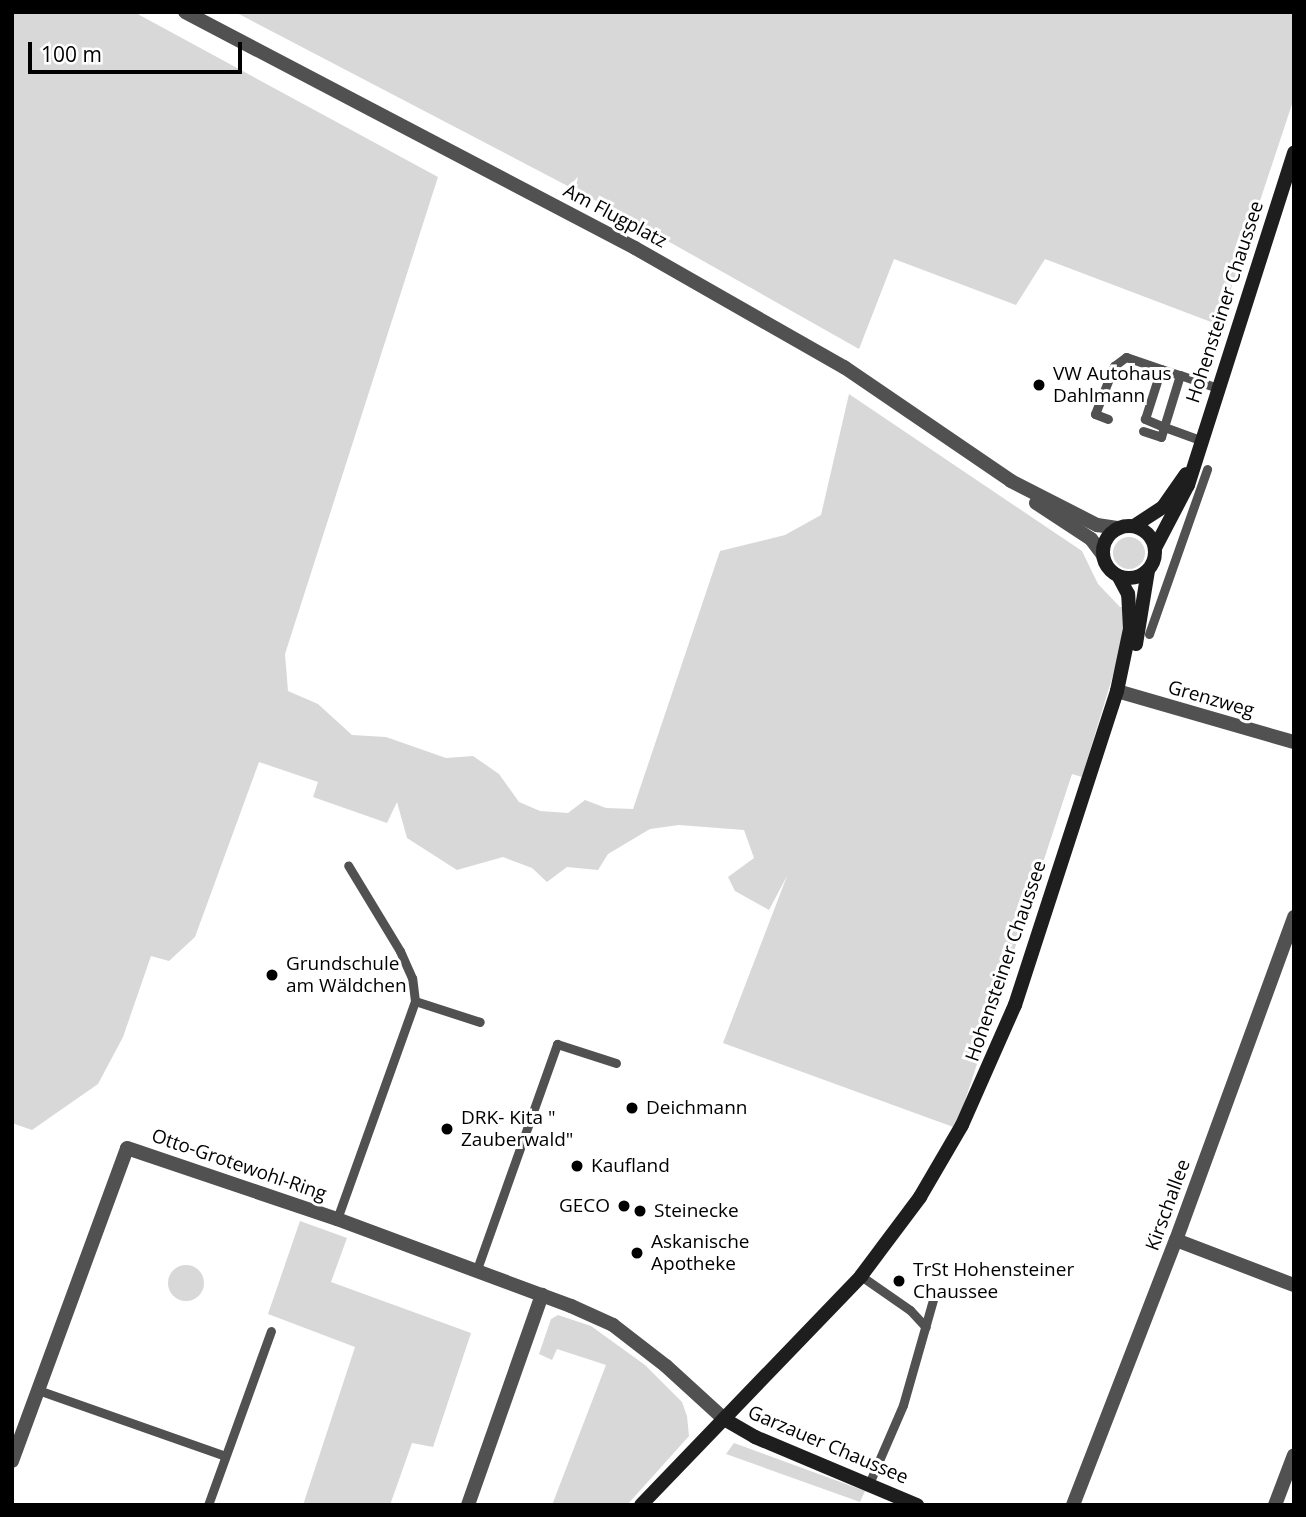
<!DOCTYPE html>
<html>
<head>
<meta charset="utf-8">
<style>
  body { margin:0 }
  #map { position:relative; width:1306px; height:1517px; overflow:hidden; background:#fff; font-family:"Open Sans",sans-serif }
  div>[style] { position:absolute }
  .green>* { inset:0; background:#d8d8d8 }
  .round { border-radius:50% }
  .service>* { height:9px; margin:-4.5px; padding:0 4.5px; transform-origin:4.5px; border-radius:4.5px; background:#515151 }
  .minor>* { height:14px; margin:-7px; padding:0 7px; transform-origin:7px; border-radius:7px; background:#515151 }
  .tertiary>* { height:14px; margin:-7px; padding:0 7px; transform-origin:7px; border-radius:7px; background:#515151 }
  .secondary>* { height:14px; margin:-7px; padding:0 7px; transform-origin:7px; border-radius:7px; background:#1e1e1e }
  .secondary>.ring { margin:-7px; padding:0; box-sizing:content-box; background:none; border:14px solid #1e1e1e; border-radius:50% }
  .dots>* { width:19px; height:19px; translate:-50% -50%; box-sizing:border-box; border:4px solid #fff; border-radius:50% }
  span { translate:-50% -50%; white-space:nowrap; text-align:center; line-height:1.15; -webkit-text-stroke:6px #fff; paint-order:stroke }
  .street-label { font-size:19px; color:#000 }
  .poi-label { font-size:19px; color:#000 }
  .left { translate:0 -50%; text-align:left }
  .right { translate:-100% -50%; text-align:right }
  .frame { position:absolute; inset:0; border:14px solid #000; pointer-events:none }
  .scale { position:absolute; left:28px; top:42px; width:214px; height:32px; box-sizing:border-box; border:4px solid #000; border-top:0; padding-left:9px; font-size:21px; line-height:24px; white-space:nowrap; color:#000; -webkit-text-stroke:5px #fff; paint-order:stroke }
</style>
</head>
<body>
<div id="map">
  <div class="green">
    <i style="clip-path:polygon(12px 12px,134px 12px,438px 177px,285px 654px,288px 691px,318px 704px,352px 735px,386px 737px,446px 758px,473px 756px,499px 774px,519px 802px,540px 811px,568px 813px,585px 800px,606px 808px,633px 809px,720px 551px,785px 535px,821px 515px,849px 394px,1082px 551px,1098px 584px,1120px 607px,1126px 607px,1127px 629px,1082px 777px,1072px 774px,956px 1128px,723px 1043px,787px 876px,769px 910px,735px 891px,728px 877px,754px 858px,744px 830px,679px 825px,650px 829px,608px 854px,598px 870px,567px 867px,547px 882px,532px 868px,503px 857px,457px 870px,407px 838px,397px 802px,387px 823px,313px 797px,318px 782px,259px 762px,195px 937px,169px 961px,151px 956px,123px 1037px,98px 1084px,32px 1130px,12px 1123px)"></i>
    <i style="clip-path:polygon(235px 12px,1294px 12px,1294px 98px,1219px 325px,1045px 259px,1016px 305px,894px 259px,859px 349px,604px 205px)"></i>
    <i class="round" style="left:1113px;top:537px;width:32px;height:32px"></i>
    <i style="clip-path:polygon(300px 1221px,347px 1238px,331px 1282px,471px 1333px,433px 1447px,412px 1443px,390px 1505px,303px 1505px,355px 1347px,268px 1314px)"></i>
    <i class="round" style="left:168px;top:1265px;width:36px;height:36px"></i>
    <i style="clip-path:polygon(558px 1315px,591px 1326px,645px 1365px,682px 1402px,687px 1416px,689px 1436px,627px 1505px,552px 1505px,606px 1365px,557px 1349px,552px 1360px,539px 1354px,551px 1319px)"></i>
    <i style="clip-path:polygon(734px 1443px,865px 1491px,860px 1502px,726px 1454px)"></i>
  </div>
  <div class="service">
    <i style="left:1108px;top:419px;width:14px;rotate:-159deg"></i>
    <i style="left:1095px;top:414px;width:52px;rotate:-68.4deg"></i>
    <i style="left:1114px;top:366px;width:15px;rotate:-37deg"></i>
    <i style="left:1126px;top:357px;width:37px;rotate:19deg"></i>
    <i style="left:1143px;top:431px;width:19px;rotate:18deg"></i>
    <i style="left:1161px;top:437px;width:10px;rotate:-73deg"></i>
    <i style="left:1164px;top:427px;width:21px;rotate:-157deg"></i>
    <i style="left:1145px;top:419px;width:52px;rotate:-72.3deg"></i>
    <i style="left:1161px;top:369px;width:20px;rotate:18deg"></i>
    <i style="left:1200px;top:440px;width:38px;rotate:-160deg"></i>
    <i style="left:1164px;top:427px;width:54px;rotate:-72.9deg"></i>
    <i style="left:1180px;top:375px;width:39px;rotate:19deg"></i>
    <i style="left:1149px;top:634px;width:175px;rotate:-70.6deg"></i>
    <i style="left:415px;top:1001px;width:68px;rotate:17.9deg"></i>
    <i style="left:337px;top:1219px;width:232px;rotate:-70.3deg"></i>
    <i style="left:415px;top:1001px;width:23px;rotate:-97deg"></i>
    <i style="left:412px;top:978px;width:30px;rotate:-114deg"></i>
    <i style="left:400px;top:951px;width:100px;rotate:-121.2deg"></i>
    <i style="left:477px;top:1269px;width:239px;rotate:-70.4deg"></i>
    <i style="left:557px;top:1044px;width:62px;rotate:17.9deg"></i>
    <i style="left:861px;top:1276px;width:60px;rotate:34.8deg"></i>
    <i style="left:910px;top:1310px;width:23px;rotate:47deg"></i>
    <i style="left:38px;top:1390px;width:198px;rotate:19.4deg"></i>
    <i style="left:868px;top:1486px;width:88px;rotate:-66.6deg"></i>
    <i style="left:903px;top:1405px;width:116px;rotate:-74.1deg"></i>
    <i style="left:208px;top:1505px;width:185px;rotate:-70.1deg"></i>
  </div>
  <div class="minor">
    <i style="left:1117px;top:691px;width:184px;rotate:16.1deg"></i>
    <i style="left:1176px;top:1240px;width:126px;rotate:20.9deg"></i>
    <i style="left:12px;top:1461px;width:333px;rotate:-69.8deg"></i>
    <i style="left:127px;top:1148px;width:222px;rotate:18.7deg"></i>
    <i style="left:337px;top:1219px;width:250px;rotate:20.4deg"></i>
    <i style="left:571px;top:1306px;width:46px;rotate:24.3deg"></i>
    <i style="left:613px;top:1325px;width:67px;rotate:37.7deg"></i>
    <i style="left:666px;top:1366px;width:79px;rotate:42.4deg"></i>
    <i style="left:468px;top:1505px;width:223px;rotate:-70.6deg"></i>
    <i style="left:1073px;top:1505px;width:284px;rotate:-68.8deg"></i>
    <i style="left:1176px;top:1240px;width:344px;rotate:-69.9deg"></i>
    <i style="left:1275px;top:1505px;width:53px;rotate:-69.2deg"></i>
  </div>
  <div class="tertiary">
    <i style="left:185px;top:12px;width:508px;rotate:27.67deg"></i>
    <i style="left:635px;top:248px;width:241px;rotate:29.7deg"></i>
    <i style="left:844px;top:367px;width:202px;rotate:34.3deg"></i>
    <i style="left:1011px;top:481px;width:97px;rotate:27.1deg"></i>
    <i style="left:1097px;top:525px;width:22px;rotate:8deg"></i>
    <i style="left:1036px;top:503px;width:66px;rotate:33.2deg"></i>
    <i style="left:1091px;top:539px;width:20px;rotate:53deg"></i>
  </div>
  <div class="secondary">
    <i class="ring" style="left:1103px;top:526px;width:38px;height:38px"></i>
    <i style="left:1134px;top:526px;width:35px;rotate:-33deg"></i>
    <i style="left:1163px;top:507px;width:40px;rotate:-55.1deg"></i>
    <i style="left:1155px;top:548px;width:71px;rotate:-62.4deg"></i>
    <i style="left:1188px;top:485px;width:349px;rotate:-72.3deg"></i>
    <i style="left:1136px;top:644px;width:74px;rotate:-80.7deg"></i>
    <i style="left:724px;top:1419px;width:36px;rotate:30deg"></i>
    <i style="left:755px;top:1437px;width:176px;rotate:22.8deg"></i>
    <i style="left:641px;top:1505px;width:318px;rotate:-46.1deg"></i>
    <i style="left:861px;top:1276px;width:99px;rotate:-53.2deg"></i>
    <i style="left:920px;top:1197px;width:83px;rotate:-59.7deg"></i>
    <i style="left:962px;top:1125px;width:131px;rotate:-66.2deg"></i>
    <i style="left:1015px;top:1005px;width:330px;rotate:-72deg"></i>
    <i style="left:1117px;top:691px;width:63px;rotate:-78.2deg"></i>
    <i style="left:1130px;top:629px;width:35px;rotate:-93deg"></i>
    <i style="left:1128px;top:594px;width:19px;rotate:-118deg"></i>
  </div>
  <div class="dots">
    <i style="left:1039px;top:385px;background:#000"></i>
    <i style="left:272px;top:975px;background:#000"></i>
    <i style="left:632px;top:1108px;background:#000"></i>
    <i style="left:447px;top:1129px;background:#000"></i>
    <i style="left:577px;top:1166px;background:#000"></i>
    <i style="left:624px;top:1206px;background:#000"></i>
    <i style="left:640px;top:1211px;background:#000"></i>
    <i style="left:637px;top:1253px;background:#000"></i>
    <i style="left:899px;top:1281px;background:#000"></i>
  </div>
  <div class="street-label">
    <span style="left:615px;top:216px;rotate:28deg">Am Flugplatz</span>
    <span style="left:1225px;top:302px;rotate:-72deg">Hohensteiner Chaussee</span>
    <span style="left:1211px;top:699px;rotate:16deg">Grenzweg</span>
    <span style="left:1006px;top:961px;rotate:-71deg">Hohensteiner Chaussee</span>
    <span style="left:239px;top:1165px;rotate:19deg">Otto-Grotewohl-Ring</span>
    <span style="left:1168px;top:1205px;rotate:-70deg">Kirschallee</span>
    <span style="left:828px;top:1445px;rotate:23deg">Garzauer Chaussee</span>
  </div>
  <div class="poi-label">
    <span class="left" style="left:1053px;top:385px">VW Autohaus<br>Dahlmann</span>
    <span class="left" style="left:286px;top:975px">Grundschule<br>am Wäldchen</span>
    <span class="left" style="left:646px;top:1108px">Deichmann</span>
    <span class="left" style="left:461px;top:1129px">DRK- Kita "<br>Zauberwald"</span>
    <span class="left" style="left:591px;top:1166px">Kaufland</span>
    <span class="right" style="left:610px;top:1206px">GECO</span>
    <span class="left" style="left:654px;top:1211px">Steinecke</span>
    <span class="left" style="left:651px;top:1253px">Askanische<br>Apotheke</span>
    <span class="left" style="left:913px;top:1281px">TrSt Hohensteiner<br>Chaussee</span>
  </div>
  <div class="frame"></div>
  <div class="scale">100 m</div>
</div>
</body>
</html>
